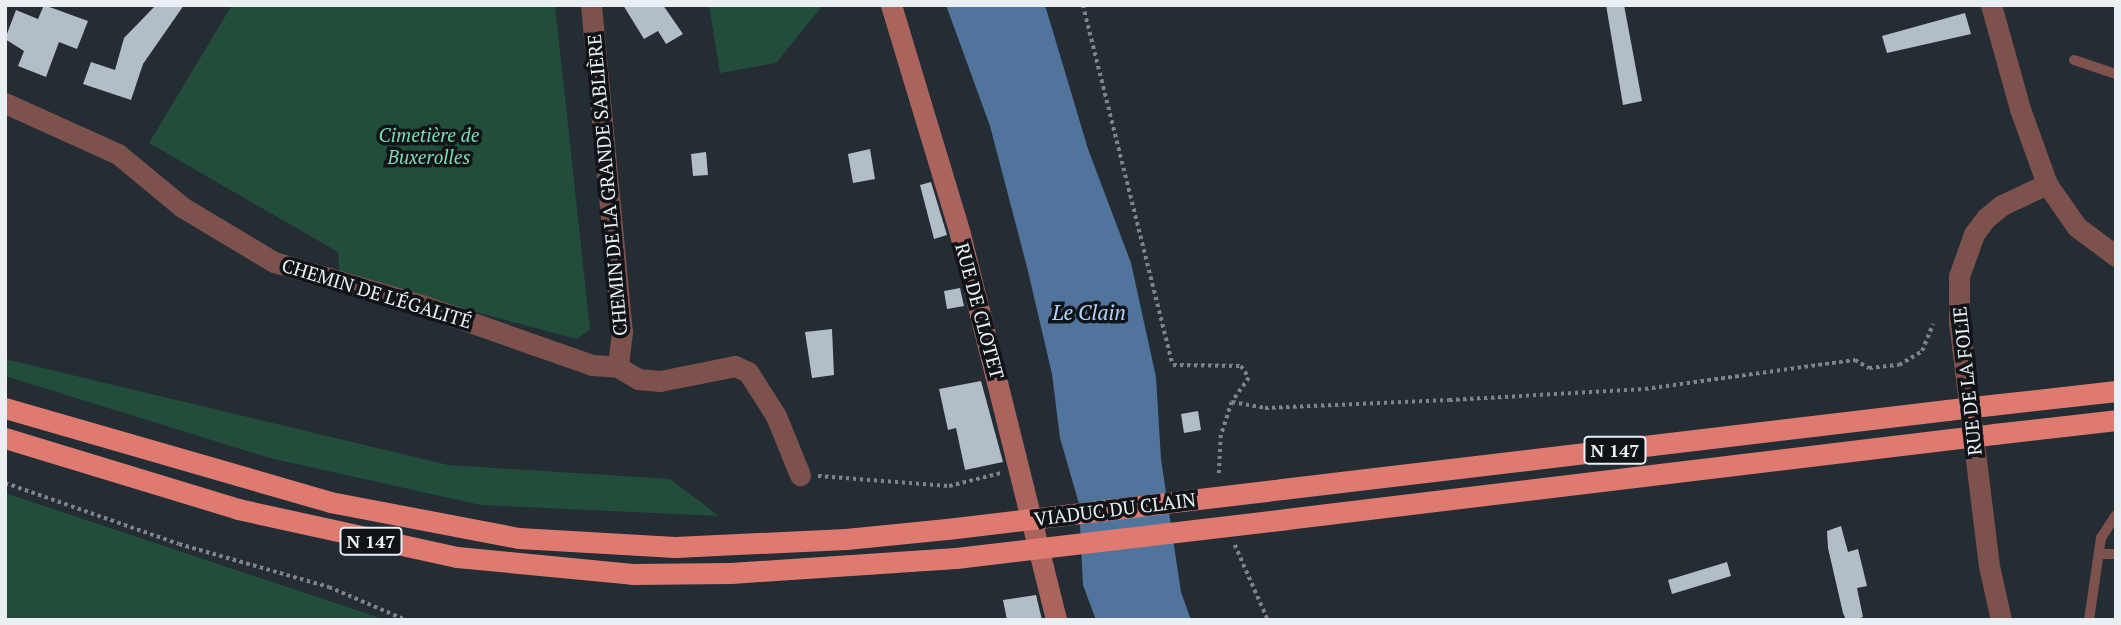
<!DOCTYPE html>
<html>
<head>
<meta charset="utf-8">
<style>
  body { margin:0 }
  #map { position:relative; width:2121px; height:625px; overflow:hidden; background:#242c34; font-family:"PT Serif",serif }
  div>[style] { position:absolute }
  .green>* { inset:0; background:#234d3b }
  .water>* { inset:0; background:#51749d }
  .building>* { inset:0; background:#b2bdc7 }
  .path>* { height:3.5px; margin-top:-1.75px; transform-origin:0; background:repeating-linear-gradient(90deg,#7d848a 0 3.5px,transparent 0 7px) }
  .service>* { height:10px; margin:-5px; padding:0 5px; transform-origin:5px; border-radius:5px; background:#7d514c }
  .minor>* { height:21px; margin:-10.5px; padding:0 10.5px; transform-origin:10.5px; border-radius:10.5px; background:#7d514c }
  .secondary>* { height:21px; margin:-10.5px; padding:0 10.5px; transform-origin:10.5px; border-radius:10.5px; background:#ab645d }
  .trunk>* { height:21px; margin:-10.5px; padding:0 10.5px; transform-origin:10.5px; border-radius:10.5px; background:#de7a70 }
  .trunk-bridge>* { height:21px; margin:-10.5px; padding:0 10.5px; transform-origin:10.5px; border-radius:10.5px; background:#de7a70 }
  span { translate:-50% -50%; white-space:nowrap; text-align:center; line-height:1.15; -webkit-text-stroke:7px #101418; paint-order:stroke }
  .shield-label span { padding:2px 5px; background:#101418; border:2px solid; border-radius:5px; -webkit-text-stroke-width:0 }
  .shield-label { font-size:18px; color:#eaeff4; font-weight:700 }
  .park-label { font-size:19px; color:#7edbb3; font-style:italic }
  .street-label { font-size:19px; color:#eaeff4 }
  .water-label { font-size:21px; color:#b3d3f9; font-style:italic }
  .frame { position:absolute; inset:0; border:7px solid #eaeff4; pointer-events:none }
</style>
</head>
<body>
<div id="map">
  <div class="green">
    <i style="clip-path:polygon(232px 5px,555px 5px,590px 329px,577px 339px,340px 276px,338px 252px,149px 143px)"></i>
    <i style="clip-path:polygon(709px 5px,823px 5px,776px 63px,720px 73px)"></i>
    <i style="clip-path:polygon(5px 359px,448px 465px,670px 479px,719px 516px,481px 505px,270px 458px,5px 376px)"></i>
    <i style="clip-path:polygon(5px 493px,386px 620px,5px 620px)"></i>
  </div>
  <div class="water">
    <i style="clip-path:polygon(946px 5px,1045px 5px,1088px 149px,1131px 263px,1156px 377px,1161px 459px,1181px 592px,1191px 620px,1096px 620px,1083px 585px,1079px 504px,1060px 438px,1052px 374px,1027px 267px,990px 126px)"></i>
  </div>
  <div class="building">
    <i style="clip-path:polygon(44px 5px,88px 21px,77px 49px,59px 42px,46px 77px,18px 66px,24px 51px,5px 39px,16px 10px,38px 19px)"></i>
    <i style="clip-path:polygon(156px 5px,184px 5px,143px 64px,131px 100px,83px 84px,91px 62px,115px 70px,124px 38px)"></i>
    <i style="clip-path:polygon(623px 5px,663px 5px,683px 34px,666px 44px,658px 31px,644px 39px)"></i>
    <i style="clip-path:polygon(1606px 5px,1624px 5px,1642px 101px,1623px 105px)"></i>
    <i style="clip-path:polygon(1965px 13px,1971px 34px,1887px 53px,1882px 36px)"></i>
    <i style="clip-path:polygon(870px 149px,875px 179px,853px 183px,848px 154px)"></i>
    <i style="clip-path:polygon(706px 152px,708px 175px,693px 176px,691px 154px)"></i>
    <i style="clip-path:polygon(931px 182px,947px 235px,934px 239px,920px 185px)"></i>
    <i style="clip-path:polygon(960px 288px,964px 306px,947px 309px,944px 291px)"></i>
    <i style="clip-path:polygon(832px 329px,834px 375px,812px 378px,805px 332px)"></i>
    <i style="clip-path:polygon(981px 381px,1003px 462px,965px 470px,956px 428px,948px 430px,939px 389px)"></i>
    <i style="clip-path:polygon(1198px 411px,1201px 430px,1184px 433px,1181px 414px)"></i>
    <i style="clip-path:polygon(1841px 526px,1848px 552px,1858px 549px,1867px 586px,1857px 588px,1863px 617px,1853px 620px,1846px 620px,1843px 613px,1828px 548px,1827px 531px)"></i>
    <i style="clip-path:polygon(1727px 562px,1731px 576px,1672px 594px,1668px 580px)"></i>
    <i style="clip-path:polygon(1036px 595px,1042px 620px,1007px 620px,1003px 600px)"></i>
  </div>
  <div class="path">
    <i style="left:1083px;top:5px;width:371px;rotate:76deg"></i>
    <i style="left:1173px;top:365px;width:68px;rotate:0.8deg"></i>
    <i style="left:1241px;top:366px;width:14px;rotate:56deg"></i>
    <i style="left:1249px;top:378px;width:29px;rotate:125deg"></i>
    <i style="left:1232px;top:402px;width:35px;rotate:108deg"></i>
    <i style="left:1221px;top:435px;width:41px;rotate:92.8deg"></i>
    <i style="left:1232px;top:402px;width:34px;rotate:10deg"></i>
    <i style="left:1265px;top:408px;width:184px;rotate:-2.5deg"></i>
    <i style="left:1449px;top:400px;width:196px;rotate:-3.2deg"></i>
    <i style="left:1645px;top:389px;width:212px;rotate:-7.9deg"></i>
    <i style="left:1855px;top:360px;width:16px;rotate:30deg"></i>
    <i style="left:1869px;top:368px;width:30px;rotate:-6deg"></i>
    <i style="left:1899px;top:365px;width:27px;rotate:-31deg"></i>
    <i style="left:1922px;top:351px;width:29px;rotate:-68deg"></i>
    <i style="left:818px;top:476px;width:131px;rotate:4.4deg"></i>
    <i style="left:949px;top:486px;width:54px;rotate:-14deg"></i>
    <i style="left:5px;top:483px;width:184px;rotate:19.3deg"></i>
    <i style="left:179px;top:544px;width:156px;rotate:16deg"></i>
    <i style="left:329px;top:587px;width:84px;rotate:23.2deg"></i>
    <i style="left:1235px;top:545px;width:82px;rotate:66.3deg"></i>
  </div>
  <div class="service">
    <i style="left:2074px;top:60px;width:44px;rotate:18.4deg"></i>
    <i style="left:2099px;top:554px;width:17px"></i>
    <i style="left:2089px;top:620px;width:83px;rotate:-81.7deg"></i>
    <i style="left:2101px;top:538px;width:27px;rotate:-57deg"></i>
  </div>
  <div class="minor">
    <i style="left:591px;top:5px;width:328px;rotate:84.6deg"></i>
    <i style="left:622px;top:332px;width:35px;rotate:97deg"></i>
    <i style="left:618px;top:367px;width:23px;rotate:31deg"></i>
    <i style="left:638px;top:379px;width:22px;rotate:5deg"></i>
    <i style="left:660px;top:381px;width:76px;rotate:-11.3deg"></i>
    <i style="left:735px;top:366px;width:14px;rotate:25deg"></i>
    <i style="left:748px;top:372px;width:52px;rotate:57.5deg"></i>
    <i style="left:776px;top:416px;width:64px;rotate:67.9deg"></i>
    <i style="left:1991px;top:5px;width:108px;rotate:74.4deg"></i>
    <i style="left:2020px;top:109px;width:80px;rotate:70.2deg"></i>
    <i style="left:2047px;top:184px;width:52px;rotate:55.1deg"></i>
    <i style="left:2077px;top:227px;width:49px;rotate:36.6deg"></i>
    <i style="left:5px;top:103px;width:124px;rotate:24.3deg"></i>
    <i style="left:118px;top:154px;width:83px;rotate:39.6deg"></i>
    <i style="left:182px;top:207px;width:107px;rotate:30.9deg"></i>
    <i style="left:274px;top:262px;width:153px;rotate:16.3deg"></i>
    <i style="left:421px;top:305px;width:181px;rotate:19.3deg"></i>
    <i style="left:592px;top:365px;width:26px;rotate:4deg"></i>
    <i style="left:2001px;top:620px;width:55px;rotate:-102.5deg"></i>
    <i style="left:1989px;top:566px;width:245px;rotate:-97deg"></i>
    <i style="left:1959px;top:323px;width:47px;rotate:-90deg"></i>
    <i style="left:1959px;top:276px;width:45px;rotate:-70.3deg"></i>
    <i style="left:1974px;top:234px;width:20px;rotate:-53deg"></i>
    <i style="left:1986px;top:218px;width:21px;rotate:-39deg"></i>
    <i style="left:2002px;top:205px;width:50px;rotate:-25deg"></i>
  </div>
  <div class="secondary">
    <i style="left:891px;top:5px;width:239px;rotate:73.2deg"></i>
    <i style="left:960px;top:234px;width:398px;rotate:76deg"></i>
  </div>
  <div class="trunk">
    <i style="left:1991px;top:405px;width:126px;rotate:-6.4deg"></i>
    <i style="left:5px;top:408px;width:338px;rotate:16.1deg"></i>
    <i style="left:330px;top:502px;width:192px;rotate:10.8deg"></i>
    <i style="left:519px;top:538px;width:156px;rotate:3.3deg"></i>
    <i style="left:675px;top:547px;width:171px;rotate:-2.7deg"></i>
    <i style="left:846px;top:539px;width:101px;rotate:-5.7deg"></i>
    <i style="left:1994px;top:434px;width:123px;rotate:-6.5deg"></i>
    <i style="left:5px;top:438px;width:244px;rotate:16.9deg"></i>
    <i style="left:238px;top:509px;width:224px;rotate:12.4deg"></i>
    <i style="left:457px;top:557px;width:176px;rotate:5.5deg"></i>
    <i style="left:632px;top:574px;width:99px;rotate:-0.6deg"></i>
    <i style="left:731px;top:573px;width:225px;rotate:-3.8deg"></i>
    <i style="left:1282px;top:489px;width:670px;rotate:-6.77deg"></i>
    <i style="left:1286px;top:519px;width:670px;rotate:-6.86deg"></i>
  </div>
  <div class="trunk-bridge">
    <i style="left:1947px;top:410px;width:44px;rotate:-6.5deg"></i>
    <i style="left:1951px;top:439px;width:43px;rotate:-6.6deg"></i>
    <i style="left:947px;top:529px;width:337px;rotate:-6.8deg"></i>
    <i style="left:956px;top:558px;width:332px;rotate:-6.7deg"></i>
  </div>
  <div class="shield-label">
    <span style="left:1615px;top:450px">N 147</span>
    <span style="left:371px;top:541px">N 147</span>
  </div>
  <div class="park-label">
    <span style="left:429px;top:146px">Cimetière de<br>Buxerolles</span>
  </div>
  <div class="street-label">
    <span style="left:607px;top:185px;rotate:-95deg">CHEMIN DE LA GRANDE SABLIÈRE</span>
    <span style="left:377px;top:293px;rotate:17deg">CHEMIN DE L'ÉGALITÉ</span>
    <span style="left:980px;top:311px;rotate:75deg">RUE DE CLOTET</span>
    <span style="left:1967px;top:381px;rotate:-96deg">RUE DE LA FOLIE</span>
    <span style="left:1115px;top:509px;rotate:-7deg">VIADUC DU CLAIN</span>
  </div>
  <div class="water-label">
    <span style="left:1089px;top:312px">Le Clain</span>
  </div>
  <div class="frame"></div>
</div>
</body>
</html>
